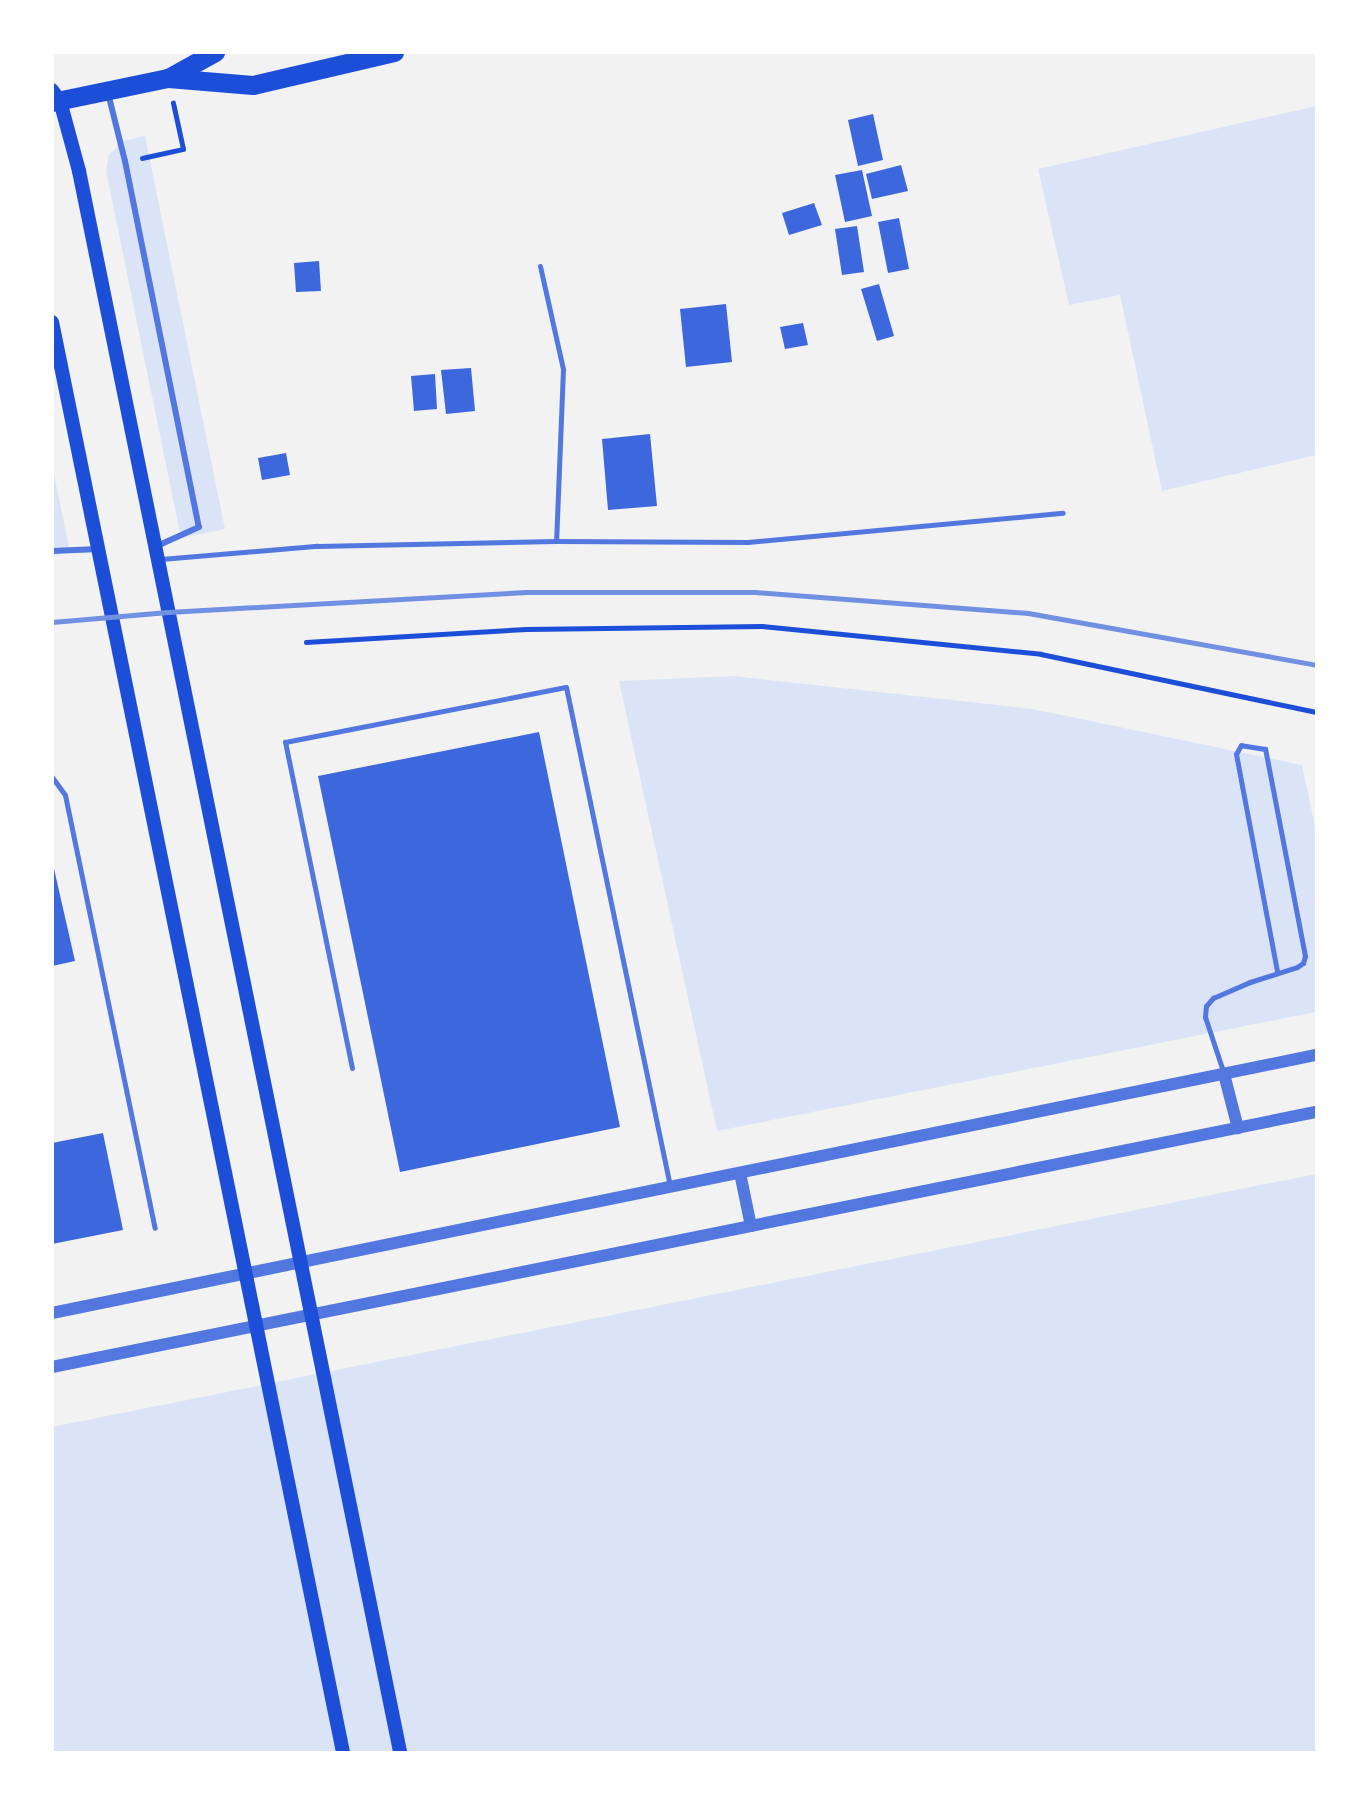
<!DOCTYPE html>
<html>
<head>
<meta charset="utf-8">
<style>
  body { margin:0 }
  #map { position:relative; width:1369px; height:1805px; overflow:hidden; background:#f2f2f2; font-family:"DejaVu Sans",sans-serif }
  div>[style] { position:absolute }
  .green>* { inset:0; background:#dbe4f7 }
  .building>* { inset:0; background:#3d67dc }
  .path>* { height:4.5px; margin:-2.25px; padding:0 2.25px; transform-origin:2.25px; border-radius:2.25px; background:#1d4ed8 }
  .service>* { height:5px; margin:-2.5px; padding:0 2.5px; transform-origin:2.5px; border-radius:2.5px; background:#5277de }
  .pedestrian>* { height:6px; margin:-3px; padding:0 3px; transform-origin:3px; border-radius:3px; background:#5277de }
  .tertiary>* { height:12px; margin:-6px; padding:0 6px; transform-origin:6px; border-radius:6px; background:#5277de }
  .secondary>* { height:14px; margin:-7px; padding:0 7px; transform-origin:7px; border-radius:7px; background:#1d4ed8 }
  .trunk>* { height:19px; margin:-9.5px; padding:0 9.5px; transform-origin:9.5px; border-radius:9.5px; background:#1d4ed8 }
  .rail>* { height:5px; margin:-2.5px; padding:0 2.5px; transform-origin:2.5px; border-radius:2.5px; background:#7290e2 }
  span { translate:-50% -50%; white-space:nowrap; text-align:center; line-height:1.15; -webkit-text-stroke:7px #fff; paint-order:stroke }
  .frame { position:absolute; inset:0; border:54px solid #fff; pointer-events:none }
</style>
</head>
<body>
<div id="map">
  <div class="green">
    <i style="clip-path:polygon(1316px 106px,1316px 455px,1162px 491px,1120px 295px,1069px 305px,1038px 169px)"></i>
    <i style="clip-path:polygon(145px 136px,225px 529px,181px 538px,106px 171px,109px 155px,123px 141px)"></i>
    <i style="clip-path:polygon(52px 465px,70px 552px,53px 556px,52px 556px)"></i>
    <i style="clip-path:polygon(733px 676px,1033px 709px,1302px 765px,1316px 831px,1316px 1012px,717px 1131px,619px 681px)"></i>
    <i style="clip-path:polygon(1316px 1174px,1316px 1752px,53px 1752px,52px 1427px)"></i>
  </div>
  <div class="building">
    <i style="clip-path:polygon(873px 114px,883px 160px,858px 166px,848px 120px)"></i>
    <i style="clip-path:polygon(901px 165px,908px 191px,872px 199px,866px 174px)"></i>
    <i style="clip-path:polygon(862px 170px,872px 216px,845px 222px,835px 175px)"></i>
    <i style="clip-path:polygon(814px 203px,822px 225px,789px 235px,782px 213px)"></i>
    <i style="clip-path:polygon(899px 218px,909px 269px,888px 273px,878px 222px)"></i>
    <i style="clip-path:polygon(857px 226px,864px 272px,842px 275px,835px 229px)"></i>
    <i style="clip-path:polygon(319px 261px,321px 291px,296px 292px,294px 263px)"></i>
    <i style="clip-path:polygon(879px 284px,894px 336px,877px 341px,861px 289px)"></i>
    <i style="clip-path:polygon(726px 304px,732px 362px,686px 367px,680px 309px)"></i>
    <i style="clip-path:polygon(803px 323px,808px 345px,785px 349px,780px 327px)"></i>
    <i style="clip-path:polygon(471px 368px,475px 411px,446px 414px,441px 370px)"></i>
    <i style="clip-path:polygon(435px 374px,437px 409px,414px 411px,411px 376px)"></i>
    <i style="clip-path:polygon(650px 434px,657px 506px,608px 510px,602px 439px)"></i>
    <i style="clip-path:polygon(286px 453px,290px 475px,262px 480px,258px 458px)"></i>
    <i style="clip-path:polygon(539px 732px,620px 1127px,400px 1172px,318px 776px)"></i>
    <i style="clip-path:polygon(52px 860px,75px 961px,52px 966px)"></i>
    <i style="clip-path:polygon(103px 1133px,123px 1230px,52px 1244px,52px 1143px)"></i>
  </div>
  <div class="path">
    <i style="left:142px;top:158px;width:42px;rotate:-12.4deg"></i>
    <i style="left:183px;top:149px;width:47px;rotate:-102.3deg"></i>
    <i style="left:306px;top:642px;width:220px;rotate:-3.4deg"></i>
    <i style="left:526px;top:629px;width:236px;rotate:-0.7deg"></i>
    <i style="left:762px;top:626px;width:280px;rotate:5.7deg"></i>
    <i style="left:1041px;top:654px;width:281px;rotate:11.9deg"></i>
  </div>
  <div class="service">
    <i style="left:540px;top:266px;width:106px;rotate:77.4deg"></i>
    <i style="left:563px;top:369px;width:172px;rotate:92.3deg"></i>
    <i style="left:161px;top:559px;width:157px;rotate:-4.8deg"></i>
    <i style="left:317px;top:546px;width:239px;rotate:-1.2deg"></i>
    <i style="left:556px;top:541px;width:192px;rotate:0.3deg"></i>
    <i style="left:748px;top:542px;width:316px;rotate:-5.3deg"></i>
    <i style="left:52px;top:777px;width:22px;rotate:54deg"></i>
    <i style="left:65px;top:795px;width:442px;rotate:78.3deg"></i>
    <i style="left:352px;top:1068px;width:333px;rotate:-101.6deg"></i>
    <i style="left:285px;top:742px;width:286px;rotate:-11.1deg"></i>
    <i style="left:566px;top:687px;width:510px;rotate:78.23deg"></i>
    <i style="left:1224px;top:1074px;width:60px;rotate:-108.4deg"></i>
    <i style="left:1205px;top:1017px;width:11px;rotate:-85deg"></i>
    <i style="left:1206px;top:1006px;width:11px;rotate:-49deg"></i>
    <i style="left:1213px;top:998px;width:40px;rotate:-23.4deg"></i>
    <i style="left:1250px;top:982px;width:49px;rotate:-17.7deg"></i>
    <i style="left:1297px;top:967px;width:7px;rotate:-34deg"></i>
    <i style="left:1303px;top:963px;width:7px;rotate:-74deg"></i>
    <i style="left:1305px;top:956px;width:211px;rotate:-100.9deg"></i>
    <i style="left:1265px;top:749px;width:24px;rotate:-171deg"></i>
    <i style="left:1241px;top:745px;width:10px;rotate:119deg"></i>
    <i style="left:1236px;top:754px;width:222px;rotate:79.3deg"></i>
  </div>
  <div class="pedestrian">
    <i style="left:108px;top:93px;width:70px;rotate:76deg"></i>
    <i style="left:125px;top:161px;width:373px;rotate:78.6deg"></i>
    <i style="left:199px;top:527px;width:48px;rotate:155.6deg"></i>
    <i style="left:52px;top:551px;width:47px;rotate:-2.4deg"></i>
  </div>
  <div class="tertiary">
    <i style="left:1224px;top:1074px;width:56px;rotate:75.5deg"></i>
    <i style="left:740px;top:1173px;width:54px;rotate:78.3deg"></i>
    <i style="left:52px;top:1313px;width:1290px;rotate:-11.54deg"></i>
    <i style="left:52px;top:1367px;width:1289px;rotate:-11.41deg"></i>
  </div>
  <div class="secondary">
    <i style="left:52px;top:90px;width:14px;rotate:54deg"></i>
    <i style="left:60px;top:101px;width:73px;rotate:74.8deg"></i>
    <i style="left:79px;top:171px;width:1613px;rotate:78.52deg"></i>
    <i style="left:52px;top:322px;width:1459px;rotate:78.5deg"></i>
  </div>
  <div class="trunk">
    <i style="left:168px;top:78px;width:85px;rotate:4.7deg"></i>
    <i style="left:253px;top:85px;width:145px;rotate:-13.2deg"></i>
    <i style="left:52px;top:102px;width:118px;rotate:-11.7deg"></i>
    <i style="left:168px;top:78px;width:54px;rotate:-29deg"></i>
  </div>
  <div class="rail">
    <i style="left:52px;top:622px;width:116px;rotate:-4.9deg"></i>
    <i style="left:168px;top:612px;width:359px;rotate:-3.2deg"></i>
    <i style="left:526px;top:592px;width:229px"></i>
    <i style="left:755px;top:592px;width:274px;rotate:4.4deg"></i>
    <i style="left:1028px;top:613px;width:293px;rotate:10.2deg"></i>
  </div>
  <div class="frame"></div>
</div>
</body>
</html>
